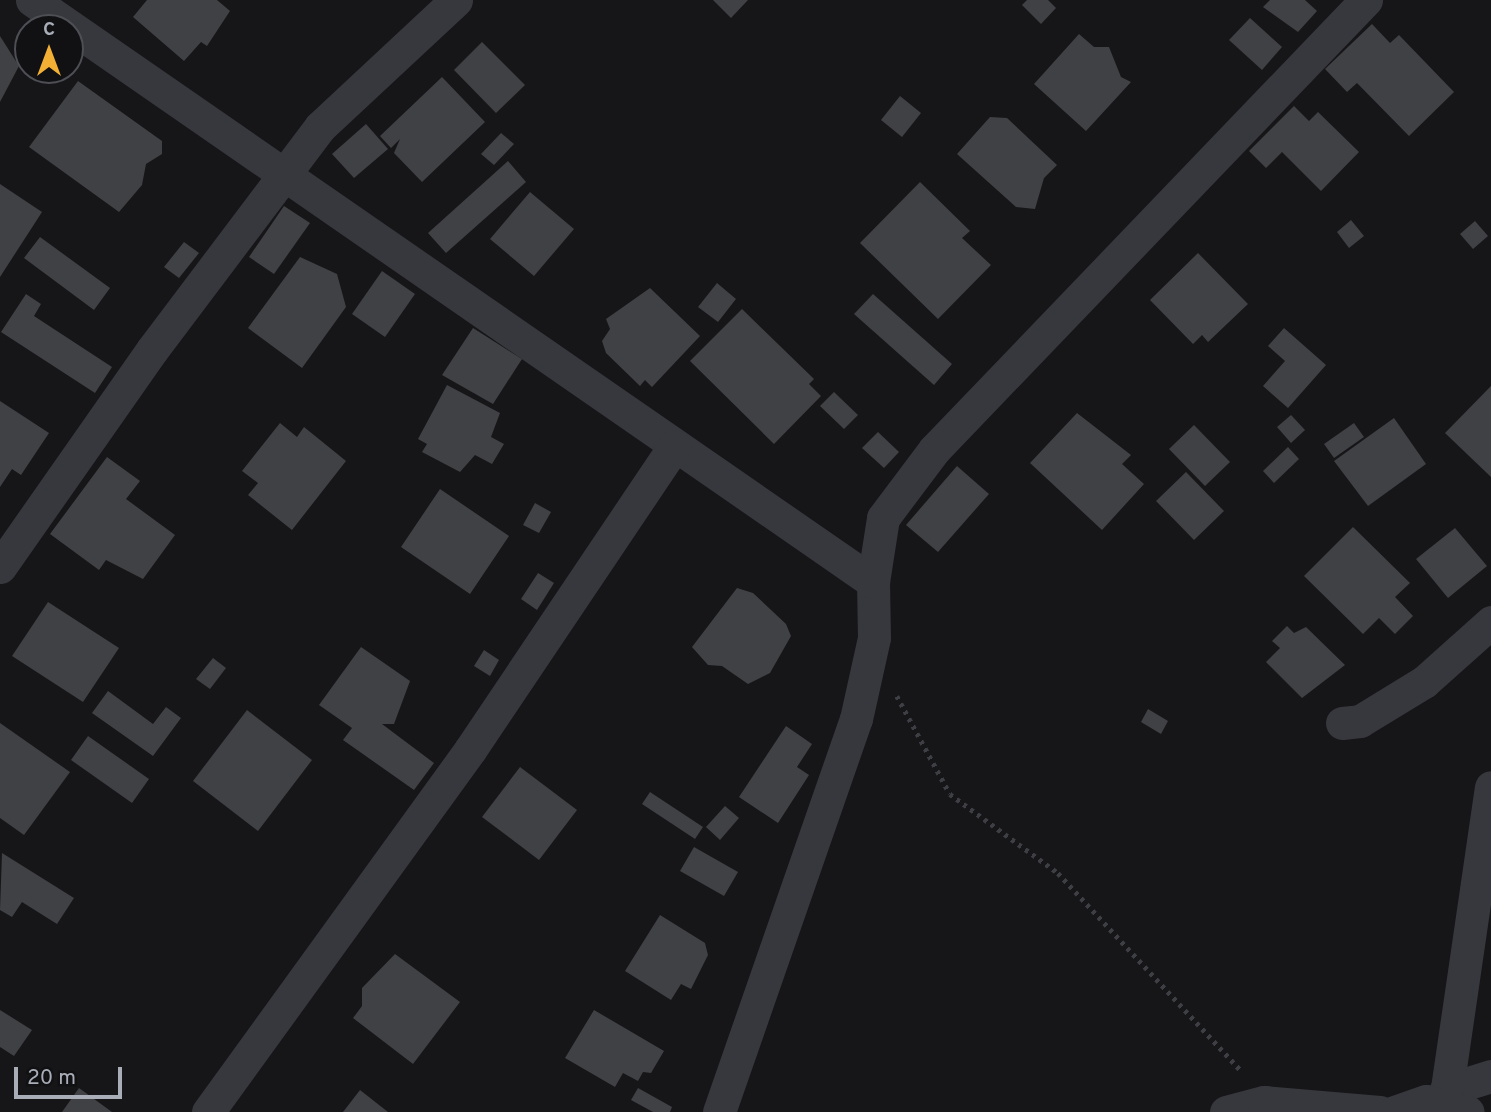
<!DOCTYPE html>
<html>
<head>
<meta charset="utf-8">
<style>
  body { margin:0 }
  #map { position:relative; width:1491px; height:1112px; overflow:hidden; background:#161618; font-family:Overpass,sans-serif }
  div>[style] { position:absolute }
  .building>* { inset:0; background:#404145 }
  .path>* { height:4.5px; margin-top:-2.25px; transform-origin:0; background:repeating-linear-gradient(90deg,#3d3f44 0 3.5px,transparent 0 8.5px) }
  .minor>* { height:33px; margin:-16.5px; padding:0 16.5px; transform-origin:16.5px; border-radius:16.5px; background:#37383d }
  span { translate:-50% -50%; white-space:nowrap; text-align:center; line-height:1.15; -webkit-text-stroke:6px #111113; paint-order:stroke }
  .north { position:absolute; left:14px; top:14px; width:70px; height:70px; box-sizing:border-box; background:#111113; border:2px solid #4d4f55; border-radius:50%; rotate:0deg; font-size:19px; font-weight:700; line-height:28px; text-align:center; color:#a8adb8 }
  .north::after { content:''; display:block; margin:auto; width:24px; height:32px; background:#f2b134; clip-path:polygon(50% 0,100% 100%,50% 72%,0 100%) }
  .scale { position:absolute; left:14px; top:1067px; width:108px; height:32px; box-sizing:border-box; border:4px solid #a8adb8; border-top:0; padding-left:9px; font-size:21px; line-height:24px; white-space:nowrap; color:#a8adb8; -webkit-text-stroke:5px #111113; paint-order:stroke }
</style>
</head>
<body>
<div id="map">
  <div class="building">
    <i style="clip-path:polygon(147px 0,217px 0,230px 11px,207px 46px,201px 42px,184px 61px,133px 17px)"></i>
    <i style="clip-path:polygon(713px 0,748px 0,731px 18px)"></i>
    <i style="clip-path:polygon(1027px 0,1048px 0,1056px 8px,1041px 24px,1022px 5px)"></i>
    <i style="clip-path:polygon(1270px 0,1305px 0,1317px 11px,1298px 32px,1263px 7px)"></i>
    <i style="clip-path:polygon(1250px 18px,1282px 47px,1262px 70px,1229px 40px)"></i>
    <i style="clip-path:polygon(1372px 24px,1390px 43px,1399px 35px,1454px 92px,1409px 136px,1357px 83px,1347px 92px,1325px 69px)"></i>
    <i style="clip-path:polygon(1079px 34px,1094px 47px,1109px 47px,1121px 77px,1131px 82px,1086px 131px,1034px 84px)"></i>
    <i style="clip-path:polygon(0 36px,19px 66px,0 102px)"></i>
    <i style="clip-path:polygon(482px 42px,525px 85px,496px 113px,454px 70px)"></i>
    <i style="clip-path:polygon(442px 77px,485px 122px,422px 182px,394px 153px,400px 139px,391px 148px,380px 136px)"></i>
    <i style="clip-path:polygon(78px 81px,162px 141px,162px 154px,146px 164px,142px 185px,119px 212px,29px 147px)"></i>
    <i style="clip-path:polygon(900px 96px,921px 113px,902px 137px,881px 120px)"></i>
    <i style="clip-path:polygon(1294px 106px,1309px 121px,1318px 112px,1359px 152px,1321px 191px,1282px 152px,1266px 168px,1249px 151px)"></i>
    <i style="clip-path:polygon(990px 117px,1007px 118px,1057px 165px,1044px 178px,1035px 209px,1016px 207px,957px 154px)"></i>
    <i style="clip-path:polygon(366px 124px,388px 149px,354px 178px,332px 154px)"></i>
    <i style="clip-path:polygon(501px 133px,514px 144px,494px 165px,481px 154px)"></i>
    <i style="clip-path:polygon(508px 161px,526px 182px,446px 253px,428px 233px)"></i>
    <i style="clip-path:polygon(920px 182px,970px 231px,962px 238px,991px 265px,938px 319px,860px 243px)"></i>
    <i style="clip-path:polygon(0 184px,42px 212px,0 277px)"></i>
    <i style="clip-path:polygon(530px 192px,574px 229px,534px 276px,490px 239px)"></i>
    <i style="clip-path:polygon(284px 206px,310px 223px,274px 274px,249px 257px)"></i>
    <i style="clip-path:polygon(1351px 220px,1364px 236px,1349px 248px,1337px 232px)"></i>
    <i style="clip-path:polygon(1475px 221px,1488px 236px,1473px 249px,1460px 234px)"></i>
    <i style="clip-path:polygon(40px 237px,110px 288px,94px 310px,24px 258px)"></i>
    <i style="clip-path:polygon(184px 242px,199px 253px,179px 278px,164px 267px)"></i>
    <i style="clip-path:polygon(1198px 253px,1248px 304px,1208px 342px,1202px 335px,1193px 344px,1150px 300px)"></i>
    <i style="clip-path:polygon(300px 257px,337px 274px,346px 307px,302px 368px,248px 328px)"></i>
    <i style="clip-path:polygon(382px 271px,415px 294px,385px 337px,352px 314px)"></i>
    <i style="clip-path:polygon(717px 283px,736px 299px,718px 322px,698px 307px)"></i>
    <i style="clip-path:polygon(650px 288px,700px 336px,652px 387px,645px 380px,640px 386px,606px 353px,602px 341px,610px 329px,606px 319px)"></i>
    <i style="clip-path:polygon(26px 294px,41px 304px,34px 316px,112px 367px,95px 393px,1px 332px)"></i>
    <i style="clip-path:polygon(873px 294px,952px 364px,934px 385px,854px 314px)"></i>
    <i style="clip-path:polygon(742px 309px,814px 379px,809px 384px,821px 396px,774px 444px,690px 361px)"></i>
    <i style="clip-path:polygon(473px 328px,522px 359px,493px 404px,442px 375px)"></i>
    <i style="clip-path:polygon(1284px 328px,1326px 365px,1288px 408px,1263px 386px,1285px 361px,1268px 346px)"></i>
    <i style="clip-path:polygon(447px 385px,500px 413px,491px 437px,504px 444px,492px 464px,475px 455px,460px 472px,422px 452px,427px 444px,418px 439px)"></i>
    <i style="clip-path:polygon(1491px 386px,1491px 477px,1445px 433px)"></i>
    <i style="clip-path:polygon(834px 392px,858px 415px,844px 429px,820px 406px)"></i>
    <i style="clip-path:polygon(0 401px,49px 433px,21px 475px,12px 469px,0 487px)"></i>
    <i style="clip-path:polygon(1077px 413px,1131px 455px,1122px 464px,1144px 484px,1102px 530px,1030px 463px)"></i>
    <i style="clip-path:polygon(1291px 415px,1305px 430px,1291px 443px,1277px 427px)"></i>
    <i style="clip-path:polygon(1394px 418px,1426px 464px,1368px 506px,1334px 461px)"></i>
    <i style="clip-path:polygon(280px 423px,297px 437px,304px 427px,346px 461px,292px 530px,248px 495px,258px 483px,242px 471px)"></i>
    <i style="clip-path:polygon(1354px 423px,1364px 437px,1334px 458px,1324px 444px)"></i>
    <i style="clip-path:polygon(1194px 425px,1230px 462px,1205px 486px,1169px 449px)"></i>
    <i style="clip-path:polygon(878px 432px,899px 452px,884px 468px,862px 448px)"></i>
    <i style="clip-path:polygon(1288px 447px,1299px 459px,1274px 483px,1263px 471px)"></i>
    <i style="clip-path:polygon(107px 457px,140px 481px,126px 499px,175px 535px,143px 579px,106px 560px,99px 570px,50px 534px)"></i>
    <i style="clip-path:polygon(957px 466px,989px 494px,938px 552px,906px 525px)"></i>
    <i style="clip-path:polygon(1186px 472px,1224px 511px,1194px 540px,1156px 501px)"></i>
    <i style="clip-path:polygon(440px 489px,509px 536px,470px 594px,401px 547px)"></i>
    <i style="clip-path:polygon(535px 503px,551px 512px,539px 533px,523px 525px)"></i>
    <i style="clip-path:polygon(1353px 527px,1410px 583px,1395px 597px,1413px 616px,1395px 634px,1379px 618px,1363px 634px,1304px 576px)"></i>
    <i style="clip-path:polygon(1455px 528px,1487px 566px,1448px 598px,1416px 559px)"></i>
    <i style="clip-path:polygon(538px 573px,554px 583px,537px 610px,521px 599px)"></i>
    <i style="clip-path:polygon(737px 588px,753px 593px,786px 624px,791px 636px,770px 673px,748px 684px,722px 666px,708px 665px,692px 647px)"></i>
    <i style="clip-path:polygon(48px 602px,119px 648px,83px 702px,12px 656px)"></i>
    <i style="clip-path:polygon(1287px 626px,1294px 633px,1306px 627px,1345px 665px,1302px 698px,1266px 662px,1280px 648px,1272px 641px)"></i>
    <i style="clip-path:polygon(361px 647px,410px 681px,394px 724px,382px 724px,434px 763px,414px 790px,343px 740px,352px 728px,319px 705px)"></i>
    <i style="clip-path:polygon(484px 650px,499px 660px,490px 676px,474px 666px)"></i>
    <i style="clip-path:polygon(213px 658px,226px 668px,210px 689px,196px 679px)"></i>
    <i style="clip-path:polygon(108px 691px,153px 724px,166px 707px,181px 718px,153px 756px,92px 713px)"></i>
    <i style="clip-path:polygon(1148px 709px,1168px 721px,1161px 734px,1141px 722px)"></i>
    <i style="clip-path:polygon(247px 710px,312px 760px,258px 831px,193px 781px)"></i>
    <i style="clip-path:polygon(0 723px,70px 772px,24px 835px,0 818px)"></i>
    <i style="clip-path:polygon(786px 726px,812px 744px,797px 767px,809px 775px,778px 823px,739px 797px)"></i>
    <i style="clip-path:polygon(88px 736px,149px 779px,132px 803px,71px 760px)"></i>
    <i style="clip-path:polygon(520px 767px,577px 810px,539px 860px,482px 817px)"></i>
    <i style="clip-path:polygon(650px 792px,703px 827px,695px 839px,642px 804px)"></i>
    <i style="clip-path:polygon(725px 806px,739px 818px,720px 840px,706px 827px)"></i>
    <i style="clip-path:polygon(694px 847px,738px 872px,724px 896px,680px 871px)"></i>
    <i style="clip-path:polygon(2px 853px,74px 898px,57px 924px,22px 902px,12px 917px,0 910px)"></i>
    <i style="clip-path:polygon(660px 915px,705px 943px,708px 955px,691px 989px,681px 984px,671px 1000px,625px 971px)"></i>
    <i style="clip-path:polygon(395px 954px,460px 1002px,413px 1064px,353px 1018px,362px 1006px,362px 988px)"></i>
    <i style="clip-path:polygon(0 1010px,32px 1030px,14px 1056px,0 1047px)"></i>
    <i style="clip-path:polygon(594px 1010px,664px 1051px,651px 1073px,643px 1072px,638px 1081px,623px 1073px,615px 1087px,565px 1058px)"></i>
    <i style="clip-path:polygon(79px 1088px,112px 1112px,62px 1112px)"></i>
    <i style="clip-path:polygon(638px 1088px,672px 1107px,670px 1112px,653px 1112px,631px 1100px)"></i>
    <i style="clip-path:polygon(360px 1090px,388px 1112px,343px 1112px)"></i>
  </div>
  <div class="path">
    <i style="left:897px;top:696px;width:111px;rotate:61.6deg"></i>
    <i style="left:950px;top:794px;width:134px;rotate:36.2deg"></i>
    <i style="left:1058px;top:873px;width:271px;rotate:47.2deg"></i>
  </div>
  <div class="minor">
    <i style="left:32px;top:0;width:1023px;rotate:34.68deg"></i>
    <i style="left:0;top:567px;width:265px;rotate:-55deg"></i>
    <i style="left:152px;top:350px;width:279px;rotate:-53deg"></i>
    <i style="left:320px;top:127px;width:186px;rotate:-43deg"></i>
    <i style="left:1342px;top:723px;width:18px;rotate:-6deg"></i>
    <i style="left:1360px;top:721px;width:75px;rotate:-31.4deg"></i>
    <i style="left:1424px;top:682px;width:90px;rotate:-41.8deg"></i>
    <i style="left:1446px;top:1090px;width:47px;rotate:-17.3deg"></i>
    <i style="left:1445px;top:1102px;width:318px;rotate:-81.7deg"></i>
    <i style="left:208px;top:1112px;width:447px;rotate:-54.1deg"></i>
    <i style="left:470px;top:750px;width:366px;rotate:-56.1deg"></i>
    <i style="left:719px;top:1112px;width:416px;rotate:-70.8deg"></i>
    <i style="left:856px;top:719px;width:83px;rotate:-77.5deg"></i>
    <i style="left:874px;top:638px;width:56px;rotate:-91deg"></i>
    <i style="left:873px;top:582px;width:65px;rotate:-81.1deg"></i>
    <i style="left:883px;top:518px;width:85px;rotate:-53.1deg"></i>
    <i style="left:934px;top:450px;width:624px;rotate:-46.17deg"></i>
    <i style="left:1226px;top:1112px;width:39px;rotate:-15deg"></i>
    <i style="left:1264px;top:1102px;width:116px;rotate:4.9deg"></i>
    <i style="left:1394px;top:1112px;width:34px;rotate:-19deg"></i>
    <i style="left:1426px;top:1101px;width:43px;rotate:14.7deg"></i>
  </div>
  <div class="north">С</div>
  <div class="scale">20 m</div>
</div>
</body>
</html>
